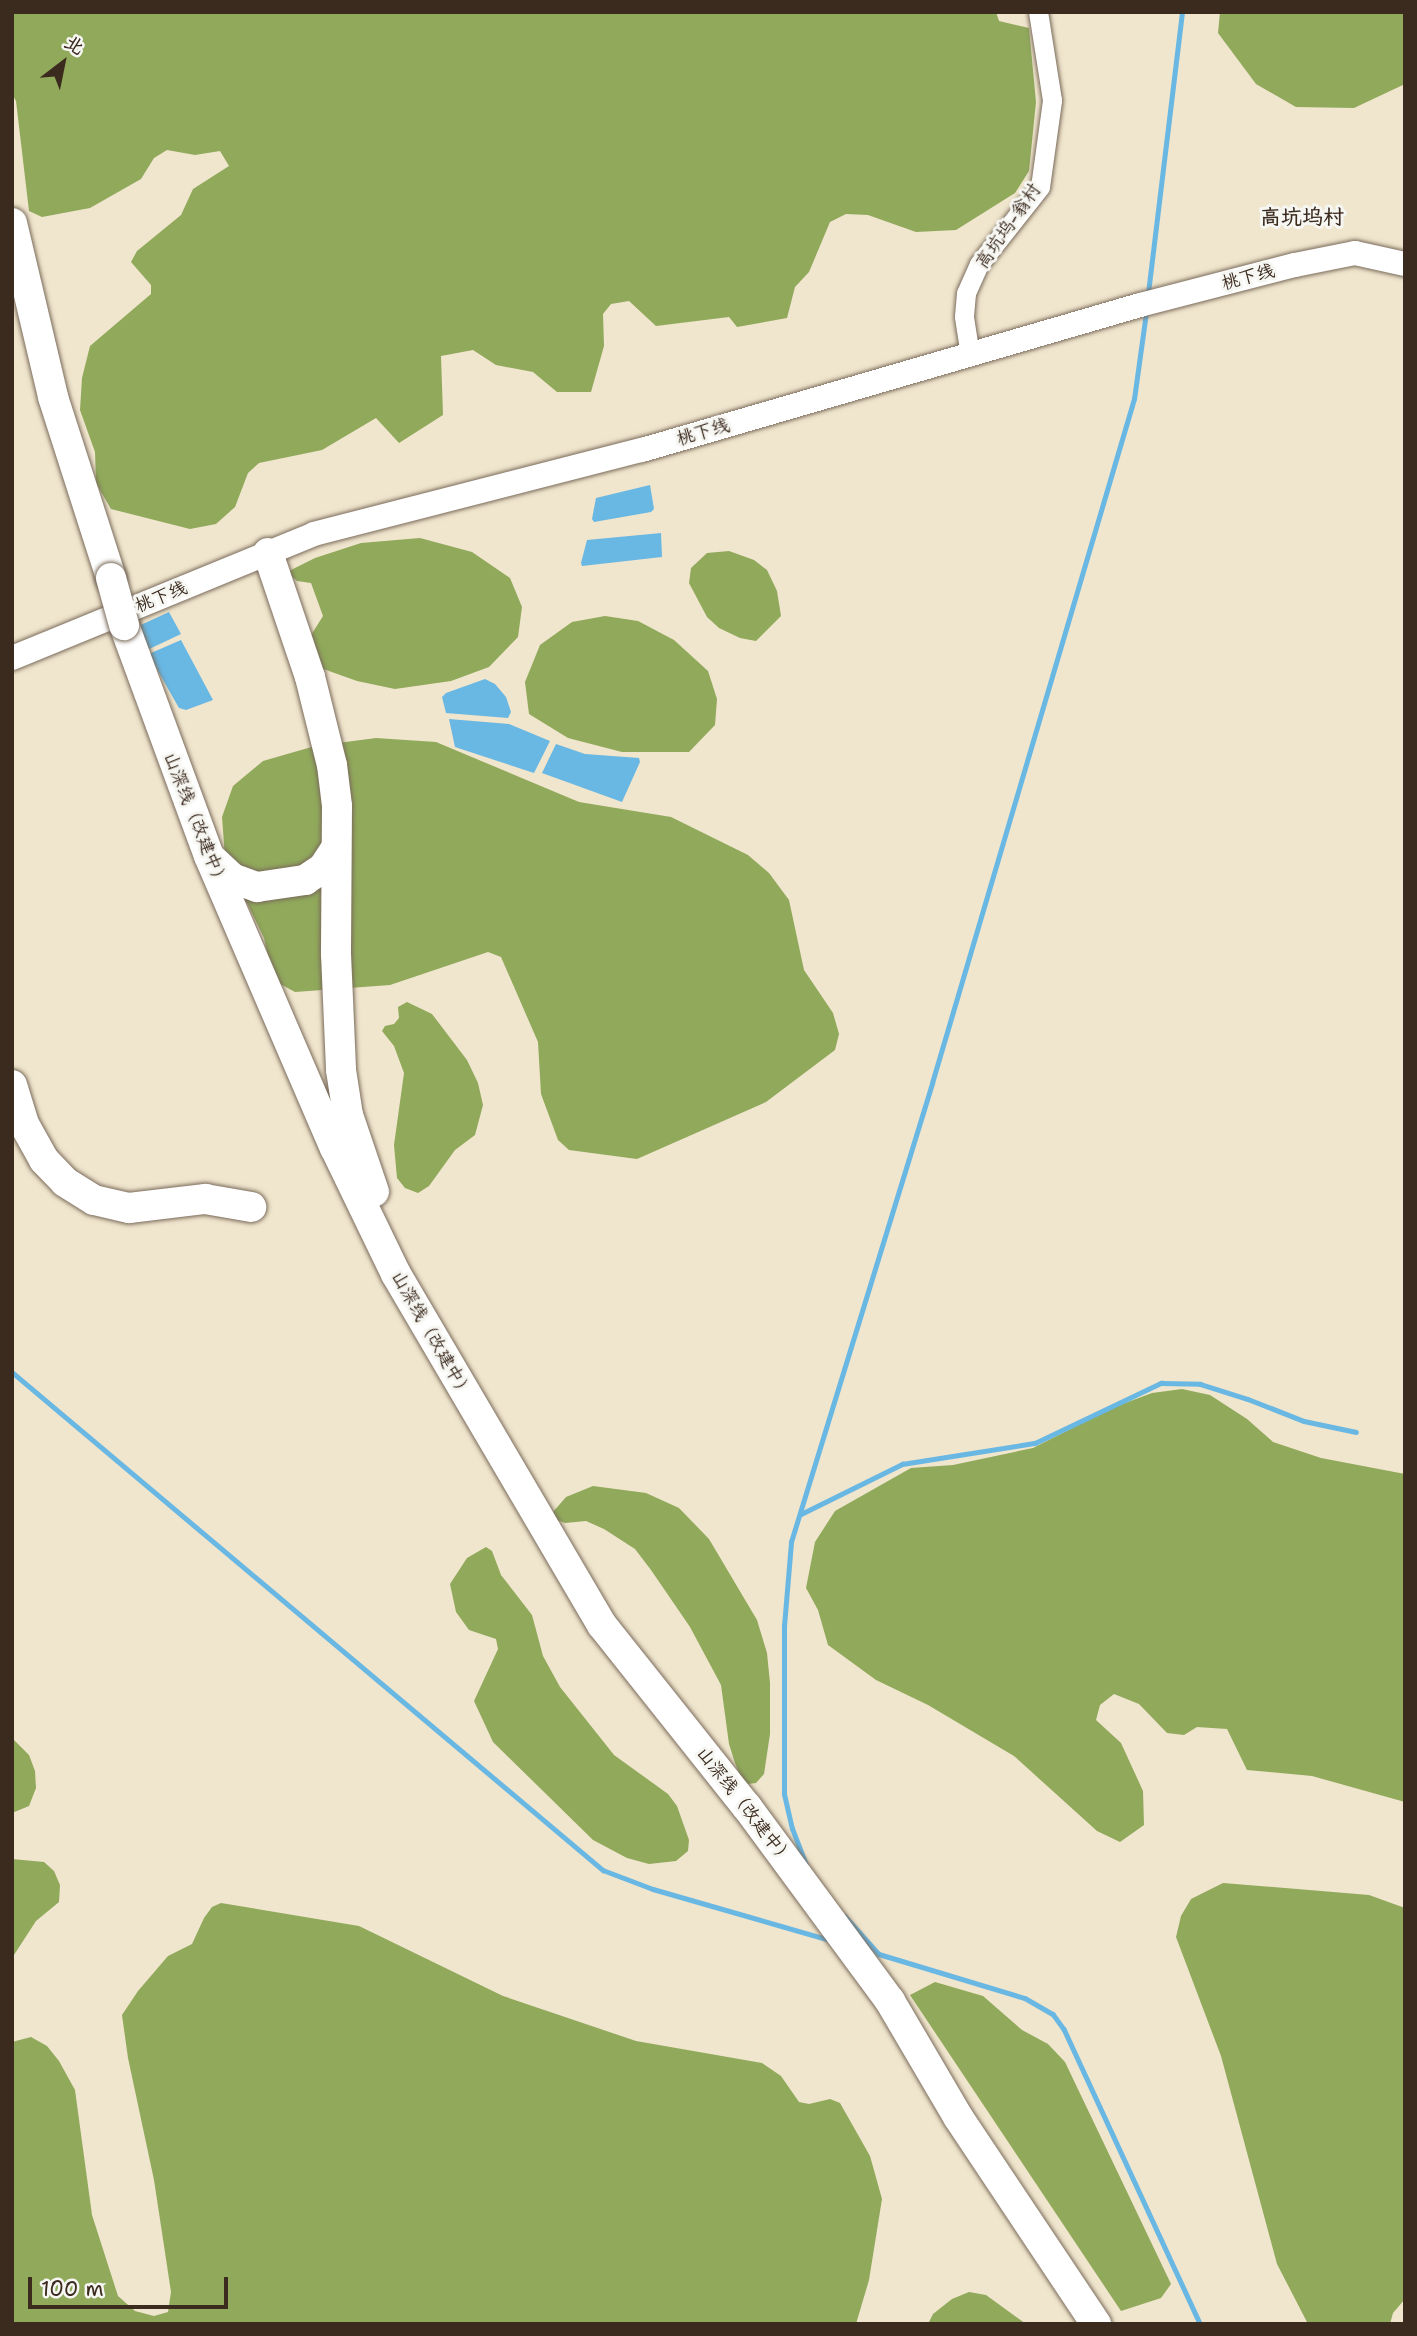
<!DOCTYPE html>
<html>
<head>
<meta charset="utf-8">
<style>
  body { margin:0 }
  #map { position:relative; width:1417px; height:2336px; overflow:hidden; background:#f0e5cd; font-family:"Shantell Sans","LXGW WenKai TC",sans-serif }
  div>[style] { position:absolute }
  .forest>* { inset:0; background:#90a95b }
  .water>* { inset:0; background:#69b7e3 }
  .stream>* { height:4.5px; margin:-2.25px; padding:0 2.25px; transform-origin:2.25px; border-radius:2.25px; background:#69b7e3 }
  .roads { filter:drop-shadow(0 0 2px #7a6b5b) drop-shadow(0 0 2px #7a6b5b) }
  .minor>* { height:19px; margin:-9.5px; padding:0 9.5px; transform-origin:9.5px; border-radius:9.5px; background:#fff }
  .major>* { height:24px; margin:-12px; padding:0 12px; transform-origin:12px; border-radius:12px; background:#fff }
  .highway>* { height:30px; margin:-15px; padding:0 15px; transform-origin:15px; border-radius:15px; background:#fff }
  .bridges { filter:drop-shadow(0 0 2px #7a6b5b) drop-shadow(0 0 2px #7a6b5b) }
  .highway-bridge>* { height:30px; margin:-15px; padding:0 15px; transform-origin:15px; border-radius:15px; background:#fff }
  span { translate:-50% -50%; white-space:nowrap; text-align:center; line-height:1.15; -webkit-text-stroke:6px #f6f6f2; paint-order:stroke }
  .street-label { font-size:18px; color:#3b2a1e }
  .quarter-label { font-size:21px; color:#3b2a1e; font-weight:700 }
  .frame { position:absolute; inset:0; border:14px solid #3b2a1e; pointer-events:none }
  .north { position:absolute; left:28px; top:28px; width:70px; height:70px; -webkit-text-stroke:5px #f6f6f2; paint-order:stroke; rotate:32deg; font-size:19px; font-weight:700; line-height:28px; text-align:center; color:#3b2a1e }
  .north::after { content:''; display:block; margin:auto; width:24px; height:32px; background:#3b2a1e; clip-path:polygon(50% 0,100% 100%,50% 72%,0 100%) }
  .scale { position:absolute; left:28px; top:2277px; width:200px; height:32px; box-sizing:border-box; border:4px solid #3b2a1e; border-top:0; padding-left:9px; font-size:21px; line-height:24px; white-space:nowrap; color:#3b2a1e; -webkit-text-stroke:5px #f6f6f2; paint-order:stroke }
</style>
</head>
<body>
<div id="map">
  <div class="forest">
    <i style="clip-path:polygon(12px 12px,996px 12px,999px 21px,1029px 28px,1036px 102px,1029px 171px,1015px 193px,956px 230px,916px 232px,868px 215px,846px 214px,830px 222px,809px 272px,795px 287px,787px 318px,737px 327px,729px 317px,656px 326px,629px 301px,611px 304px,603px 314px,604px 346px,591px 392px,557px 392px,533px 372px,496px 365px,473px 350px,441px 356px,443px 415px,399px 443px,376px 418px,322px 450px,259px 463px,248px 473px,235px 507px,216px 524px,190px 529px,111px 509px,96px 483px,95px 452px,80px 410px,82px 378px,90px 346px,151px 294px,151px 285px,131px 262px,137px 251px,181px 215px,193px 189px,229px 166px,220px 151px,195px 155px,167px 150px,154px 158px,141px 179px,90px 208px,42px 217px,29px 211px,16px 101px,12px 94px)"></i>
    <i style="clip-path:polygon(1220px 12px,1405px 12px,1405px 84px,1354px 108px,1296px 107px,1256px 84px,1218px 33px)"></i>
    <i style="clip-path:polygon(420px 538px,472px 552px,510px 578px,522px 607px,518px 637px,489px 667px,451px 681px,395px 689px,357px 681px,315px 666px,308px 640px,323px 616px,311px 583px,297px 581px,287px 572px,315px 558px,361px 543px)"></i>
    <i style="clip-path:polygon(729px 551px,754px 560px,767px 570px,777px 591px,781px 616px,756px 641px,740px 638px,719px 628px,707px 617px,689px 583px,691px 568px,707px 553px)"></i>
    <i style="clip-path:polygon(605px 616px,638px 621px,674px 640px,708px 671px,717px 699px,715px 725px,689px 752px,622px 752px,568px 738px,529px 714px,525px 682px,540px 645px,572px 622px)"></i>
    <i style="clip-path:polygon(376px 738px,436px 742px,579px 802px,671px 817px,748px 855px,769px 873px,789px 900px,804px 970px,833px 1013px,839px 1034px,835px 1050px,766px 1102px,637px 1159px,569px 1150px,558px 1140px,541px 1094px,538px 1042px,501px 957px,488px 952px,390px 985px,295px 992px,273px 980px,264px 938px,225px 857px,222px 817px,233px 786px,263px 761px,315px 746px)"></i>
    <i style="clip-path:polygon(407px 1002px,432px 1014px,467px 1060px,478px 1083px,483px 1105px,475px 1135px,455px 1150px,429px 1186px,418px 1193px,405px 1188px,397px 1178px,394px 1145px,404px 1073px,394px 1046px,382px 1031px,385px 1026px,394px 1024px,399px 1018px,398px 1007px)"></i>
    <i style="clip-path:polygon(1182px 1389px,1210px 1395px,1247px 1419px,1273px 1442px,1321px 1458px,1405px 1474px,1405px 1802px,1312px 1776px,1247px 1770px,1227px 1729px,1197px 1727px,1184px 1735px,1167px 1733px,1139px 1704px,1114px 1694px,1100px 1705px,1096px 1720px,1121px 1743px,1143px 1791px,1144px 1825px,1120px 1842px,1097px 1831px,1014px 1756px,928px 1705px,876px 1680px,828px 1645px,818px 1610px,806px 1588px,815px 1542px,835px 1511px,911px 1468px,953px 1465px,1033px 1448px,1112px 1408px,1152px 1393px)"></i>
    <i style="clip-path:polygon(593px 1486px,646px 1493px,679px 1508px,709px 1539px,757px 1620px,767px 1653px,770px 1683px,770px 1734px,764px 1774px,756px 1783px,747px 1784px,742px 1780px,735px 1763px,729px 1744px,721px 1685px,690px 1627px,651px 1570px,635px 1549px,604px 1529px,586px 1521px,565px 1523px,557px 1520px,553px 1512px,566px 1497px)"></i>
    <i style="clip-path:polygon(486px 1547px,492px 1551px,501px 1575px,532px 1615px,543px 1656px,560px 1687px,614px 1755px,668px 1794px,677px 1806px,689px 1840px,688px 1851px,676px 1861px,649px 1864px,627px 1858px,593px 1840px,493px 1742px,474px 1701px,498px 1649px,496px 1639px,469px 1630px,456px 1612px,450px 1584px,467px 1558px)"></i>
    <i style="clip-path:polygon(12px 1738px,29px 1755px,35px 1771px,36px 1788px,29px 1806px,12px 1813px)"></i>
    <i style="clip-path:polygon(12px 1859px,44px 1862px,54px 1871px,60px 1885px,59px 1902px,36px 1921px,12px 1958px)"></i>
    <i style="clip-path:polygon(1223px 1883px,1369px 1895px,1405px 1908px,1405px 2299px,1393px 2313px,1390px 2324px,1308px 2324px,1277px 2264px,1221px 2056px,1176px 1937px,1181px 1916px,1191px 1899px)"></i>
    <i style="clip-path:polygon(221px 1903px,359px 1926px,503px 1996px,636px 2041px,762px 2063px,781px 2076px,799px 2102px,809px 2104px,830px 2099px,840px 2103px,870px 2156px,882px 2199px,869px 2280px,856px 2324px,12px 2324px,12px 2042px,31px 2037px,47px 2046px,59px 2061px,75px 2090px,92px 2215px,118px 2296px,135px 2311px,154px 2316px,168px 2312px,171px 2292px,154px 2180px,128px 2058px,122px 2015px,138px 1991px,168px 1956px,192px 1944px,204px 1918px,212px 1907px)"></i>
    <i style="clip-path:polygon(935px 1982px,983px 1996px,1022px 2030px,1048px 2044px,1065px 2062px,1171px 2284px,1161px 2298px,1121px 2311px,910px 1995px)"></i>
    <i style="clip-path:polygon(969px 2292px,986px 2295px,1026px 2324px,928px 2324px,933px 2314px,952px 2299px)"></i>
  </div>
  <div class="water">
    <i style="clip-path:polygon(650px 485px,654px 509px,651px 512px,594px 522px,592px 519px,596px 498px)"></i>
    <i style="clip-path:polygon(661px 533px,662px 557px,582px 566px,581px 563px,587px 540px)"></i>
    <i style="clip-path:polygon(169px 612px,181px 634px,145px 651px,132px 629px)"></i>
    <i style="clip-path:polygon(181px 640px,213px 700px,186px 710px,179px 708px,150px 657px,151px 653px)"></i>
    <i style="clip-path:polygon(485px 679px,495px 684px,506px 697px,511px 712px,508px 718px,446px 713px,442px 697px,446px 693px)"></i>
    <i style="clip-path:polygon(449px 719px,509px 724px,550px 741px,534px 773px,455px 747px)"></i>
    <i style="clip-path:polygon(556px 744px,585px 754px,639px 758px,640px 762px,622px 802px,542px 773px)"></i>
  </div>
  <div class="stream">
    <i style="left:1148px;top:293px;width:283px;rotate:-83.1deg"></i>
    <i style="left:12px;top:1372px;width:773px;rotate:40.12deg"></i>
    <i style="left:603px;top:1870px;width:53px;rotate:20.8deg"></i>
    <i style="left:653px;top:1889px;width:184px;rotate:16.1deg"></i>
    <i style="left:801px;top:1514px;width:113px;rotate:-26.3deg"></i>
    <i style="left:902px;top:1464px;width:135px;rotate:-9deg"></i>
    <i style="left:1035px;top:1443px;width:140px;rotate:-25.5deg"></i>
    <i style="left:1161px;top:1383px;width:39px;rotate:1deg"></i>
    <i style="left:1200px;top:1384px;width:50px;rotate:17.4deg"></i>
    <i style="left:1248px;top:1399px;width:60px;rotate:21.4deg"></i>
    <i style="left:1304px;top:1421px;width:53px;rotate:11.9deg"></i>
    <i style="left:806px;top:1865px;width:39px;rotate:-111deg"></i>
    <i style="left:792px;top:1829px;width:36px;rotate:-103deg"></i>
    <i style="left:784px;top:1794px;width:168px;rotate:-90deg"></i>
    <i style="left:784px;top:1626px;width:84px;rotate:-85.2deg"></i>
    <i style="left:791px;top:1542px;width:480px;rotate:-72.9deg"></i>
    <i style="left:932px;top:1083px;width:713px;rotate:-73.55deg"></i>
    <i style="left:1134px;top:399px;width:88px;rotate:-82.1deg"></i>
    <i style="left:845px;top:1916px;width:51px;rotate:48.2deg"></i>
    <i style="left:879px;top:1954px;width:152px;rotate:16.8deg"></i>
    <i style="left:1025px;top:1998px;width:32px;rotate:30deg"></i>
    <i style="left:1053px;top:2014px;width:19px;rotate:54deg"></i>
    <i style="left:1064px;top:2029px;width:325px;rotate:65.2deg"></i>
  </div>
  <div class="roads">
    <div class="minor">
      <i style="left:970px;top:355px;width:39px;rotate:-99deg"></i>
      <i style="left:964px;top:316px;width:23px;rotate:-85deg"></i>
      <i style="left:966px;top:293px;width:32px;rotate:-66deg"></i>
      <i style="left:979px;top:264px;width:98px;rotate:-51.6deg"></i>
      <i style="left:1040px;top:187px;width:88px;rotate:-82.1deg"></i>
      <i style="left:1052px;top:100px;width:89px;rotate:-99deg"></i>
    </div>
    <div class="major">
      <i style="left:12px;top:658px;width:326px;rotate:-22.3deg"></i>
      <i style="left:314px;top:534px;width:339px;rotate:-14.4deg"></i>
      <i style="left:642px;top:450px;width:519px;rotate:-16.23deg"></i>
      <i style="left:1140px;top:305px;width:160px;rotate:-14.5deg"></i>
      <i style="left:1295px;top:265px;width:61px;rotate:-11.3deg"></i>
      <i style="left:1355px;top:253px;width:51px;rotate:12.4deg"></i>
    </div>
    <div class="highway">
      <i style="left:12px;top:223px;width:179px;rotate:76.7deg"></i>
      <i style="left:53px;top:397px;width:190px;rotate:72.2deg"></i>
      <i style="left:268px;top:553px;width:131px;rotate:71.3deg"></i>
      <i style="left:310px;top:677px;width:91px;rotate:76deg"></i>
      <i style="left:332px;top:765px;width:41px;rotate:83deg"></i>
      <i style="left:337px;top:806px;width:148px;rotate:90.4deg"></i>
      <i style="left:336px;top:954px;width:116px;rotate:87.5deg"></i>
      <i style="left:341px;top:1070px;width:46px;rotate:81.2deg"></i>
      <i style="left:348px;top:1115px;width:81px;rotate:71.3deg"></i>
      <i style="left:124px;top:625px;width:246px;rotate:69.8deg"></i>
      <i style="left:209px;top:856px;width:318px;rotate:66.7deg"></i>
      <i style="left:335px;top:1148px;width:140px;rotate:64.2deg"></i>
      <i style="left:396px;top:1274px;width:407px;rotate:59.6deg"></i>
      <i style="left:602px;top:1625px;width:233px;rotate:51.5deg"></i>
      <i style="left:747px;top:1807px;width:241px;rotate:53.6deg"></i>
      <i style="left:890px;top:2001px;width:134px;rotate:59.6deg"></i>
      <i style="left:958px;top:2117px;width:249px;rotate:56.3deg"></i>
      <i style="left:213px;top:860px;width:26px;rotate:43deg"></i>
      <i style="left:232px;top:878px;width:27px;rotate:20deg"></i>
      <i style="left:257px;top:887px;width:49px;rotate:-8.3deg"></i>
      <i style="left:305px;top:880px;width:22px;rotate:-34deg"></i>
      <i style="left:323px;top:868px;width:24px;rotate:-57deg"></i>
      <i style="left:12px;top:1085px;width:41px;rotate:72.9deg"></i>
      <i style="left:24px;top:1124px;width:41px;rotate:60.9deg"></i>
      <i style="left:44px;top:1160px;width:30px;rotate:46deg"></i>
      <i style="left:65px;top:1182px;width:34px;rotate:32deg"></i>
      <i style="left:94px;top:1200px;width:36px;rotate:13deg"></i>
      <i style="left:129px;top:1208px;width:77px;rotate:-6.8deg"></i>
      <i style="left:205px;top:1199px;width:47px;rotate:9.9deg"></i>
    </div>
  </div>
  <div class="bridges">
    <div class="highway-bridge">
      <i style="left:111px;top:578px;width:49px;rotate:74.5deg"></i>
    </div>
  </div>
  <div class="street-label">
    <span style="left:1008px;top:226px;rotate:-55deg">高坑坞-翁村</span>
    <span style="left:1248px;top:277px;rotate:-15deg">桃下线</span>
    <span style="left:703px;top:432px;rotate:-16deg">桃下线</span>
    <span style="left:161px;top:597px;rotate:-22deg">桃下线</span>
    <span style="left:196px;top:820px;rotate:68deg">山深线（改建中）</span>
    <span style="left:432px;top:1335px;rotate:60deg">山深线（改建中）</span>
    <span style="left:745px;top:1806px;rotate:52deg">山深线（改建中）</span>
  </div>
  <div class="quarter-label">
    <span style="left:1302px;top:217px">高坑坞村</span>
  </div>
  <div class="frame"></div>
  <div class="north">北</div>
  <div class="scale">100 m</div>
</div>
</body>
</html>
